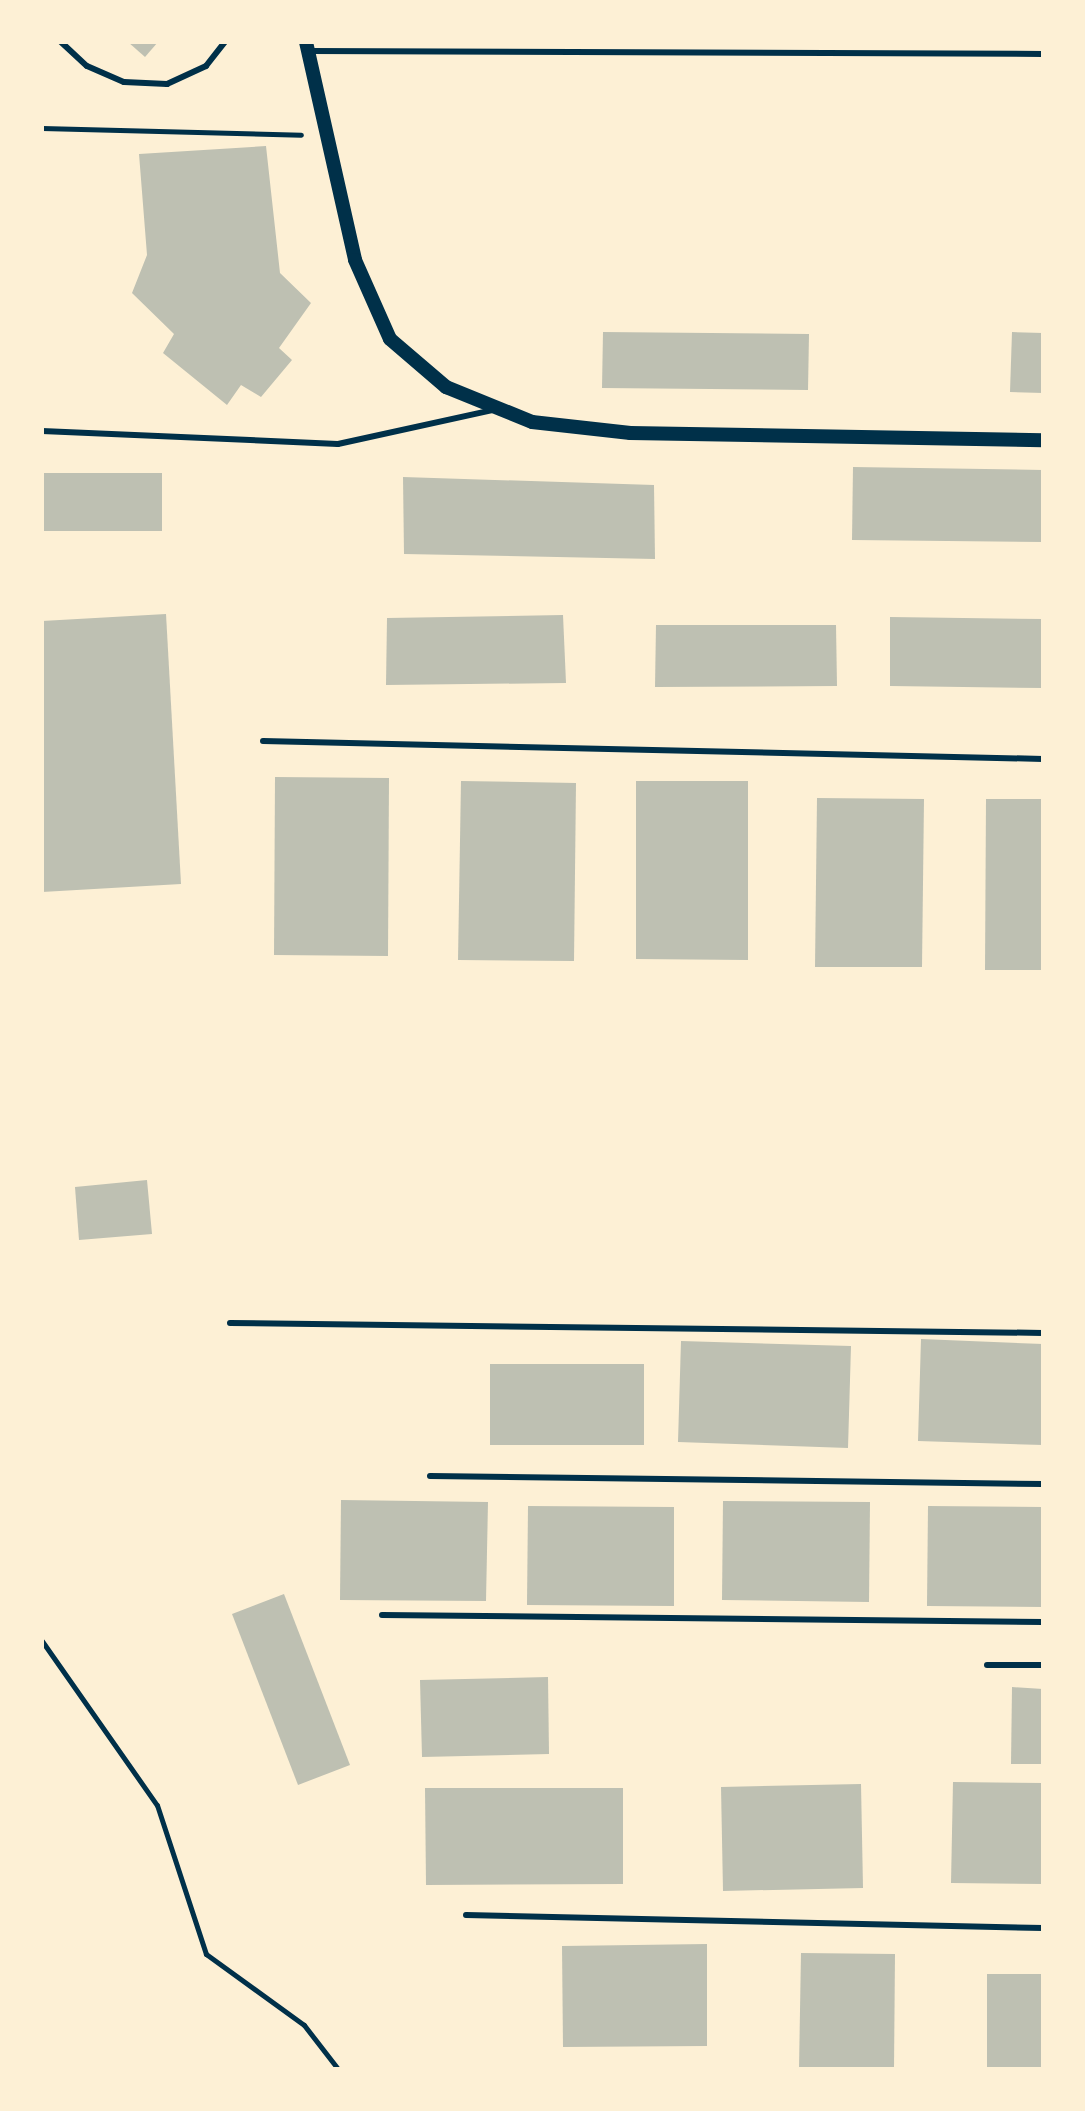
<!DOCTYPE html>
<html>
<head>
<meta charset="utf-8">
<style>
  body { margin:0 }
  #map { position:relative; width:1085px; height:2111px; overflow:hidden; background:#fdf0d5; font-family:"Fira Sans Condensed",sans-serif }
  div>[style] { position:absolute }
  .building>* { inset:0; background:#bec0b2 }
  .path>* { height:5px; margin:-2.5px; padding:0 2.5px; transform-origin:2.5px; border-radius:2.5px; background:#003049 }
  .service>* { height:6px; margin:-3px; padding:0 3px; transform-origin:3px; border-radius:3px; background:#003049 }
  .tertiary>* { height:14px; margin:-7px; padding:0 7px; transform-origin:7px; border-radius:7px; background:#003049 }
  span { translate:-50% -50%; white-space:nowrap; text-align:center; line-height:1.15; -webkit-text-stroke:6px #fdf0d5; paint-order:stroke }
  .frame { position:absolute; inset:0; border:44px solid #fdf0d5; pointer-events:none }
</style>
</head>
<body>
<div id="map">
  <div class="building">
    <i style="clip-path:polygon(128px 42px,158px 42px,145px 57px)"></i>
    <i style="clip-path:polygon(266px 146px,280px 273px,311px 303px,279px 348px,292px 360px,261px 397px,241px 385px,227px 405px,163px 353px,174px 334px,132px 293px,147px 255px,139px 154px)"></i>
    <i style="clip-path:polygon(603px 332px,809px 334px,808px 390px,602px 388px)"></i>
    <i style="clip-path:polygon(1012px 332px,1043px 333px,1043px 393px,1010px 392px)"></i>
    <i style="clip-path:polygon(853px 467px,1043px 470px,1043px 542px,852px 540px)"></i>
    <i style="clip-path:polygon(42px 473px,162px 473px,162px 531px,42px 531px)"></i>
    <i style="clip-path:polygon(403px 477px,654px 485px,655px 559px,404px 554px)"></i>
    <i style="clip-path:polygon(166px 614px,181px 884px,42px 892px,42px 621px)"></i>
    <i style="clip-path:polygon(563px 615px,566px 683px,386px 685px,387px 618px)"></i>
    <i style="clip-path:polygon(890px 617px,1043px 619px,1043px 688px,890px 686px)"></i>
    <i style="clip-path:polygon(656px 625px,836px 625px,837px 686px,655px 687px)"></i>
    <i style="clip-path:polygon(275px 777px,389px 778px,388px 956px,274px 955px)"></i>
    <i style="clip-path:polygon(461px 781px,576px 783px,574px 961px,458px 960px)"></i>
    <i style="clip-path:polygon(636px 781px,748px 781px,748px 960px,636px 959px)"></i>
    <i style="clip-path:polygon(817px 798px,924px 799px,922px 967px,815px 967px)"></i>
    <i style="clip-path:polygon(986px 799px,1043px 799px,1043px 970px,985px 970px)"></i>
    <i style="clip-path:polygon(147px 1180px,152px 1234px,79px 1240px,75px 1187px)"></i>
    <i style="clip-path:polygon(921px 1339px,1043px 1344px,1043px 1445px,918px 1441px)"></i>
    <i style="clip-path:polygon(681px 1341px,851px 1346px,848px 1448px,678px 1442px)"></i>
    <i style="clip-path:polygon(490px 1364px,644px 1364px,644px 1445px,490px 1445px)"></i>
    <i style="clip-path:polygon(341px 1500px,488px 1502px,486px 1601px,340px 1600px)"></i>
    <i style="clip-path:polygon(723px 1501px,870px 1502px,869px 1602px,722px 1600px)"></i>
    <i style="clip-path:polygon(528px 1506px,674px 1507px,674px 1606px,527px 1605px)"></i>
    <i style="clip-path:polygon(928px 1506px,1043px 1507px,1043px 1607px,927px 1606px)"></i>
    <i style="clip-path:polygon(284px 1594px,350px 1765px,298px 1785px,232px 1614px)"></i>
    <i style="clip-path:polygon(548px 1677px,549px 1754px,422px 1757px,420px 1680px)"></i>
    <i style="clip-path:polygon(1012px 1687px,1043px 1689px,1043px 1764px,1011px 1764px)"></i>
    <i style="clip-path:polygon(953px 1782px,1043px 1783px,1043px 1884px,951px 1883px)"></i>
    <i style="clip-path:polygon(861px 1784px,863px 1888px,723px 1891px,721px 1787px)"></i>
    <i style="clip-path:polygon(425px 1788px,623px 1788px,623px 1884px,426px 1885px)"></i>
    <i style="clip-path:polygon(707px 1944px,707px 2046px,563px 2047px,562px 1946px)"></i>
    <i style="clip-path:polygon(801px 1953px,895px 1954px,894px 2069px,799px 2069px)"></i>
    <i style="clip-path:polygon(987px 1974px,1043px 1974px,1043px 2069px,987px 2069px)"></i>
  </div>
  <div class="path">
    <i style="left:42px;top:128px;width:259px;rotate:1.5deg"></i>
    <i style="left:42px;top:1641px;width:200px;rotate:55deg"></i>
    <i style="left:157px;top:1805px;width:157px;rotate:71.8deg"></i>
    <i style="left:206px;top:1954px;width:121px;rotate:35.9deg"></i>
    <i style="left:304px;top:2025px;width:56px;rotate:52.3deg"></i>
  </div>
  <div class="service">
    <i style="left:61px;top:42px;width:35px;rotate:43deg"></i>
    <i style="left:87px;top:66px;width:40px;rotate:23.4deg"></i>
    <i style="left:124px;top:82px;width:43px;rotate:2.7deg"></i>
    <i style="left:167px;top:84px;width:43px;rotate:-24.8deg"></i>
    <i style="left:206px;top:66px;width:31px;rotate:-52deg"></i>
    <i style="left:311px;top:51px;width:732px;rotate:0.23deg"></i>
    <i style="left:42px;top:431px;width:296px;rotate:2.5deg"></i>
    <i style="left:338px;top:444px;width:158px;rotate:-12.4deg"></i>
    <i style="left:263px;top:741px;width:780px;rotate:1.32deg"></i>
    <i style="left:230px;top:1323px;width:813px;rotate:0.7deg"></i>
    <i style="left:430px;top:1476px;width:613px;rotate:0.75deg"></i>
    <i style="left:382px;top:1615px;width:661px;rotate:0.61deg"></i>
    <i style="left:987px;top:1665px;width:56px"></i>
    <i style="left:466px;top:1915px;width:577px;rotate:1.29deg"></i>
  </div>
  <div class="tertiary">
    <i style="left:306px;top:42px;width:223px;rotate:77.3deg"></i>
    <i style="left:355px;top:260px;width:86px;rotate:66.1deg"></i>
    <i style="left:390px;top:339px;width:74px;rotate:40.6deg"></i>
    <i style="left:446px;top:387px;width:93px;rotate:22.1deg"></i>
    <i style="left:532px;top:422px;width:99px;rotate:6.4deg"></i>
    <i style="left:630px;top:433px;width:413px;rotate:1deg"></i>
  </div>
  <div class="frame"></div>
</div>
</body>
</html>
